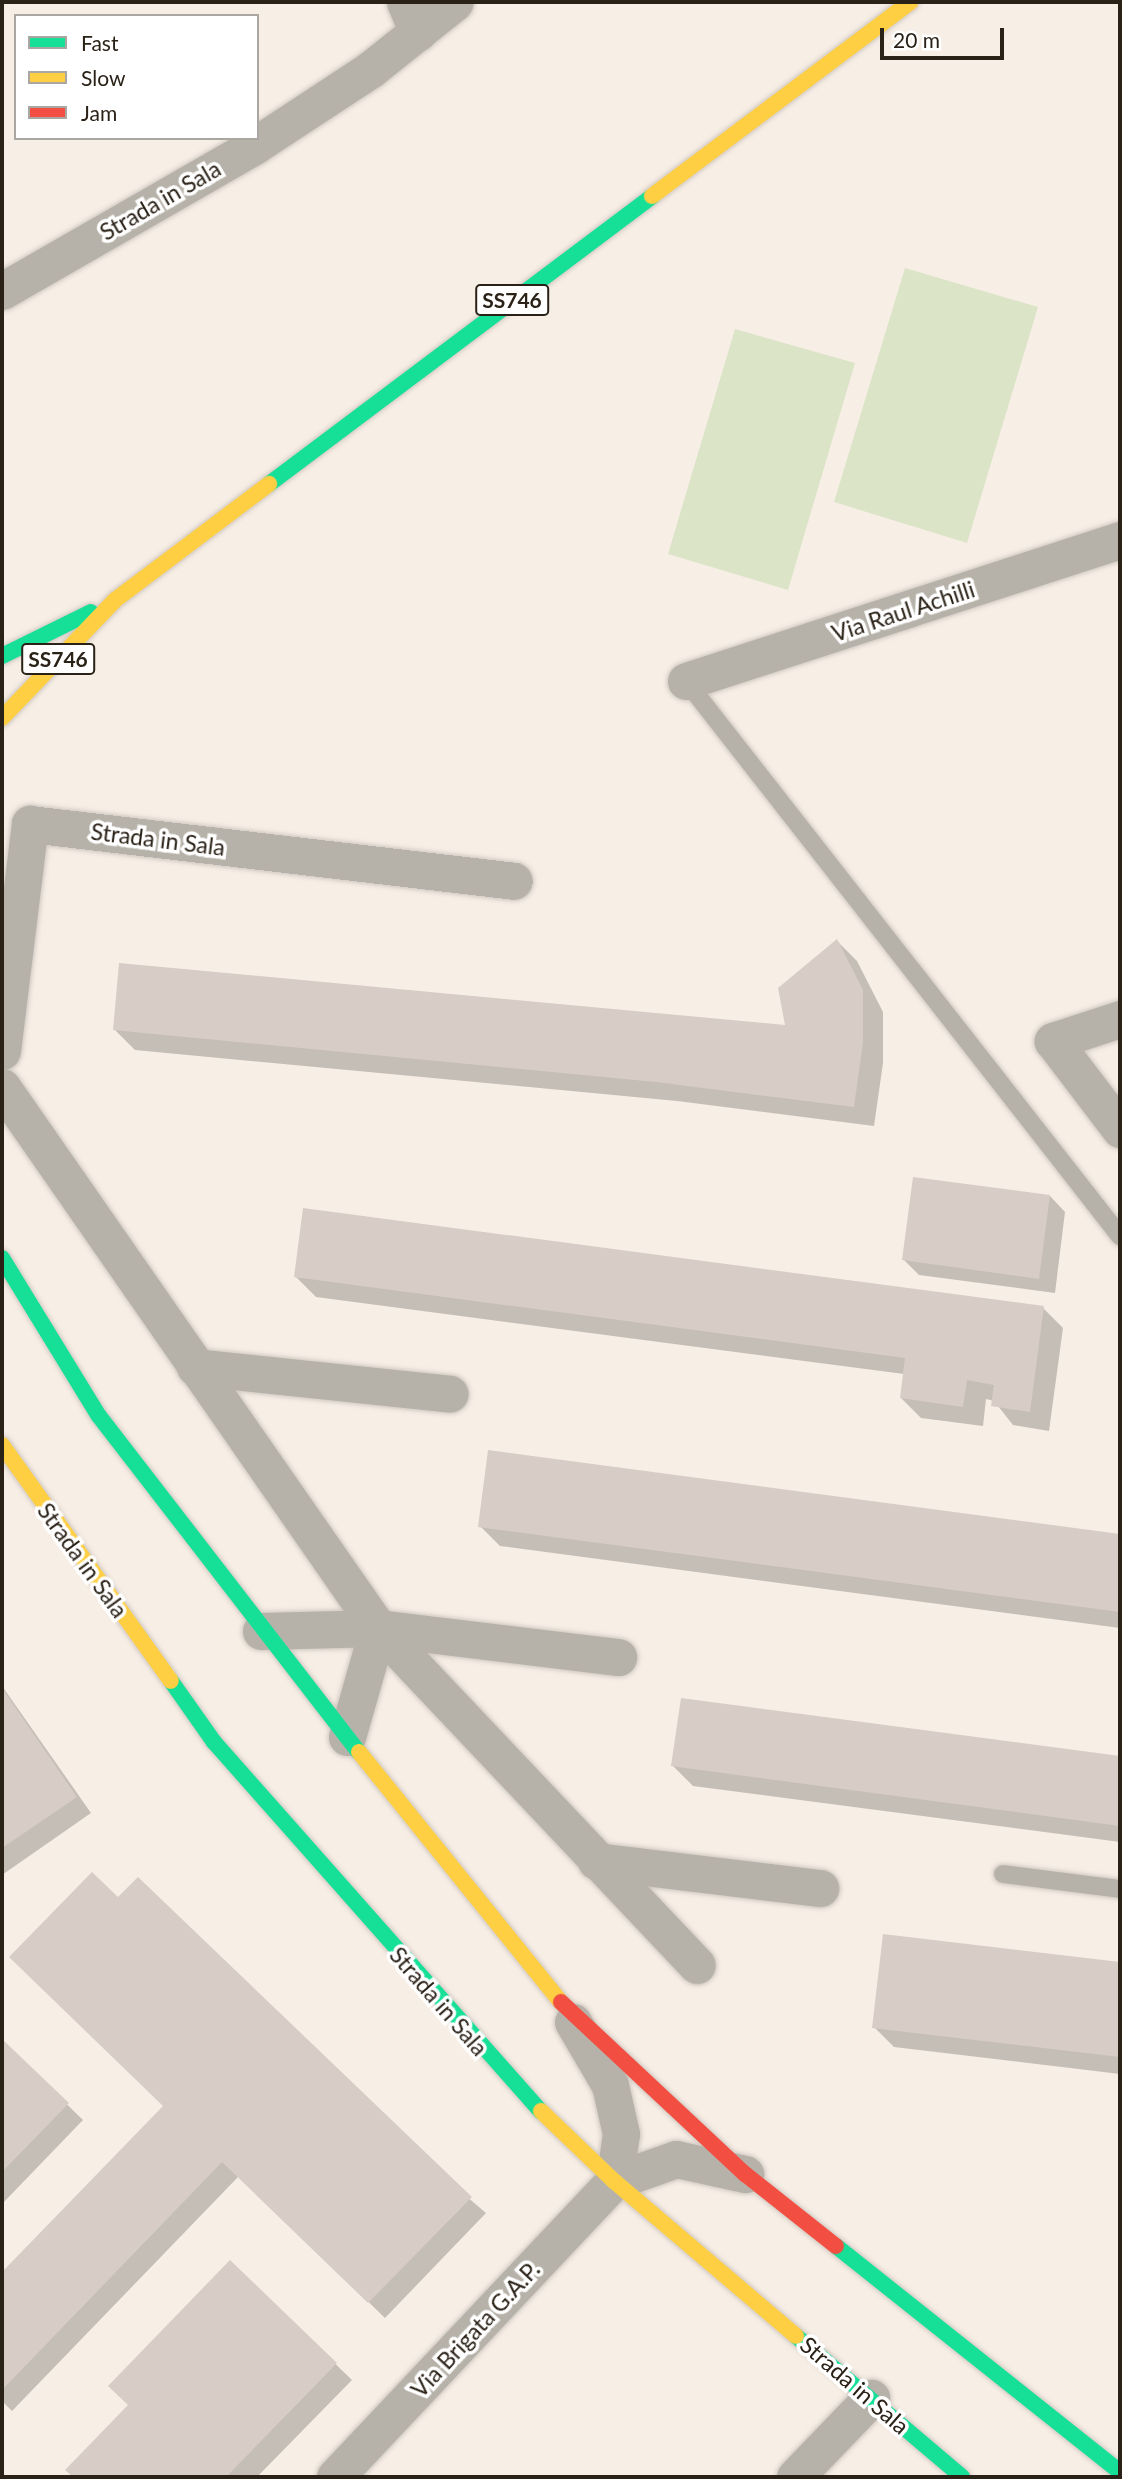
<!DOCTYPE html>
<html>
<head>
<meta charset="utf-8">
<style>
  body { margin:0 }
  #map { position:relative; width:1122px; height:2479px; overflow:hidden; background:#f7eee5; font-family:Lato,sans-serif }
  div>[style] { position:absolute }
  .green>* { inset:0; background:#dce4c8 }
  .shadow>* { inset:0; background:#0003 }
  .building>* { inset:0; background:#d7cdc6 }
  .roads { filter:drop-shadow(0 0 2px #d0c9c2) drop-shadow(0 0 2px #d0c9c2) }
  .lane>* { height:18px; margin:-9px; padding:0 9px; transform-origin:9px; border-radius:9px; background:#b6b2a9 }
  .street>* { height:37px; margin:-18.5px; padding:0 18.5px; transform-origin:18.5px; border-radius:18.5px; background:#b6b2a9 }
  .fast>* { height:16px; margin:-8px; padding:0 8px; transform-origin:8px; border-radius:8px; background:#16e098 }
  .slow>* { height:16px; margin:-8px; padding:0 8px; transform-origin:8px; border-radius:8px; background:#ffcf43 }
  .jam>* { height:16px; margin:-8px; padding:0 8px; transform-origin:8px; border-radius:8px; background:#f24e42 }
  span { translate:-50% -50%; white-space:nowrap; text-align:center; line-height:1.15; -webkit-text-stroke:7px #fff; paint-order:stroke }
  .shield-label span { padding:2px 5px; background:#fff; border:2px solid; border-radius:5px; -webkit-text-stroke-width:0 }
  .shield-label { font-size:21px; color:#2a2117; font-weight:700 }
  .street-label { font-size:23px; color:#2a2117 }
  .frame { position:absolute; inset:0; border:4px solid #2a2117; pointer-events:none }
  .legend { position:absolute; left:14px; top:14px; width:245px; height:126px; box-sizing:border-box; background:#fff; border:2px solid #aaa6a2; margin:0; padding:9px 12px; list-style:none; font-size:21px; color:#2a2117 }
  .legend li { display:flex; align-items:center; gap:14px; height:35px }
  .legend b { width:35px; border:2px solid #aaa6a2 }
  .scale { position:absolute; left:880px; top:28px; width:124px; height:32px; box-sizing:border-box; border:4px solid #2a2117; border-top:0; padding-left:9px; font-size:21px; line-height:24px; white-space:nowrap; color:#2a2117; -webkit-text-stroke:5px #fff; paint-order:stroke }
</style>
</head>
<body>
<div id="map">
  <div class="green">
    <i style="clip-path:polygon(905px 268px,1038px 307px,967px 543px,834px 502px)"></i>
    <i style="clip-path:polygon(735px 329px,855px 363px,788px 590px,668px 554px)"></i>
  </div>
  <div class="shadow">
    <i style="clip-path:polygon(837px 941px,857px 961px,883px 1012px,883px 1063px,874px 1126px,677px 1101px,135px 1050px,115px 1030px,787px 1027px)"></i>
    <i style="clip-path:polygon(1050px 1196px,1065px 1212px,1055px 1293px,919px 1275px,903px 1259px)"></i>
    <i style="clip-path:polygon(296px 1277px,1043px 1308px,1063px 1328px,1049px 1431px,1013px 1425px,994px 1401px,986px 1399px,983px 1426px,921px 1418px,901px 1398px,904px 1374px,316px 1297px)"></i>
    <i style="clip-path:polygon(490px 1452px,1120px 1536px,1120px 1628px,500px 1546px,480px 1526px)"></i>
    <i style="clip-path:polygon(2px 1686px,91px 1813px,2px 1875px)"></i>
    <i style="clip-path:polygon(682px 1700px,1120px 1757px,1120px 1842px,693px 1786px,673px 1766px)"></i>
    <i style="clip-path:polygon(118px 1900px,486px 2213px,385px 2318px,239px 2176px,12px 2411px,2px 2401px,2px 2273px,166px 2106px)"></i>
    <i style="clip-path:polygon(885px 1936px,1120px 1964px,1120px 2074px,894px 2047px,874px 2027px)"></i>
    <i style="clip-path:polygon(2px 2041px,83px 2120px,2px 2204px)"></i>
    <i style="clip-path:polygon(231px 2263px,352px 2380px,257px 2477px,75px 2477px,67px 2470px,130px 2406px)"></i>
  </div>
  <div class="building">
    <i style="clip-path:polygon(837px 939px,863px 990px,863px 1042px,854px 1107px,656px 1082px,113px 1030px,119px 963px,785px 1025px,778px 988px)"></i>
    <i style="clip-path:polygon(913px 1177px,1050px 1195px,1039px 1279px,902px 1260px)"></i>
    <i style="clip-path:polygon(303px 1208px,1044px 1306px,1030px 1412px,991px 1406px,994px 1385px,967px 1380px,963px 1407px,900px 1398px,905px 1358px,294px 1277px)"></i>
    <i style="clip-path:polygon(488px 1450px,1120px 1534px,1120px 1612px,478px 1527px)"></i>
    <i style="clip-path:polygon(2px 1688px,77px 1797px,2px 1848px)"></i>
    <i style="clip-path:polygon(681px 1698px,1120px 1756px,1120px 1826px,671px 1766px)"></i>
    <i style="clip-path:polygon(92px 1872px,118px 1897px,138px 1877px,472px 2197px,368px 2303px,222px 2162px,2px 2390px,2px 2272px,163px 2106px,9px 1957px)"></i>
    <i style="clip-path:polygon(883px 1934px,1120px 1962px,1120px 2057px,872px 2028px)"></i>
    <i style="clip-path:polygon(2px 2039px,69px 2103px,2px 2172px)"></i>
    <i style="clip-path:polygon(230px 2260px,337px 2363px,226px 2477px,73px 2477px,65px 2470px,128px 2405px,108px 2386px)"></i>
  </div>
  <div class="roads">
    <div class="lane">
      <i style="left:686px;top:681px;width:705px;rotate:51.98deg"></i>
      <i style="left:1003px;top:1874px;width:118px;rotate:7.3deg"></i>
    </div>
    <div class="street">
      <i style="left:405px;top:2px;width:33px;rotate:67deg"></i>
      <i style="left:2px;top:291px;width:291px;rotate:-29.9deg"></i>
      <i style="left:254px;top:146px;width:140px;rotate:-33.3deg"></i>
      <i style="left:371px;top:69px;width:107px;rotate:-38.6deg"></i>
      <i style="left:686px;top:681px;width:456px;rotate:-18deg"></i>
      <i style="left:1120px;top:1019px;width:71px;rotate:161.8deg"></i>
      <i style="left:1053px;top:1041px;width:111px;rotate:52.7deg"></i>
      <i style="left:2px;top:1051px;width:229px;rotate:-83deg"></i>
      <i style="left:30px;top:824px;width:487px;rotate:6.7deg"></i>
      <i style="left:2px;top:1087px;width:659px;rotate:55.2deg"></i>
      <i style="left:378px;top:1628px;width:464px;rotate:46.6deg"></i>
      <i style="left:195px;top:1367px;width:256px;rotate:6deg"></i>
      <i style="left:261px;top:1631px;width:117px;rotate:-1.5deg"></i>
      <i style="left:378px;top:1628px;width:242px;rotate:6.9deg"></i>
      <i style="left:347px;top:1737px;width:113px;rotate:-74.1deg"></i>
      <i style="left:596px;top:1861px;width:226px;rotate:6.9deg"></i>
      <i style="left:573px;top:2022px;width:73px;rotate:59.6deg"></i>
      <i style="left:610px;top:2085px;width:50px;rotate:77.3deg"></i>
      <i style="left:621px;top:2134px;width:48px;rotate:98.5deg"></i>
      <i style="left:335px;top:2477px;width:407px;rotate:-46.7deg"></i>
      <i style="left:614px;top:2181px;width:66px;rotate:-19.5deg"></i>
      <i style="left:676px;top:2159px;width:71px;rotate:12.3deg"></i>
      <i style="left:795px;top:2477px;width:110px;rotate:-46.1deg"></i>
    </div>
    <div class="fast">
      <i style="left:269px;top:484px;width:479px;rotate:-36.9deg"></i>
      <i style="left:2px;top:656px;width:99px;rotate:-26.3deg"></i>
      <i style="left:2px;top:1258px;width:185px;rotate:58.5deg"></i>
      <i style="left:99px;top:1416px;width:425px;rotate:52.3deg"></i>
      <i style="left:171px;top:1681px;width:75px;rotate:54.8deg"></i>
      <i style="left:214px;top:1742px;width:493px;rotate:48.5deg"></i>
      <i style="left:836px;top:2246px;width:363px;rotate:38.5deg"></i>
      <i style="left:796px;top:2336px;width:218px;rotate:40.3deg"></i>
    </div>
    <div class="slow">
      <i style="left:652px;top:196px;width:323px;rotate:-36.9deg"></i>
      <i style="left:2px;top:718px;width:163px;rotate:-46.2deg"></i>
      <i style="left:115px;top:600px;width:193px;rotate:-37deg"></i>
      <i style="left:2px;top:1445px;width:290px;rotate:54.4deg"></i>
      <i style="left:359px;top:1752px;width:321px;rotate:51.1deg"></i>
      <i style="left:541px;top:2111px;width:101px;rotate:43.8deg"></i>
      <i style="left:614px;top:2181px;width:239px;rotate:40.4deg"></i>
    </div>
    <div class="jam">
      <i style="left:561px;top:2002px;width:252px;rotate:43.1deg"></i>
      <i style="left:745px;top:2174px;width:116px;rotate:38.4deg"></i>
    </div>
  </div>
  <div class="shield-label">
    <span style="left:512px;top:300px">SS746</span>
    <span style="left:58px;top:659px">SS746</span>
  </div>
  <div class="street-label">
    <span style="left:160px;top:200px;rotate:-30deg">Strada in Sala</span>
    <span style="left:903px;top:611px;rotate:-18deg">Via Raul Achilli</span>
    <span style="left:158px;top:839px;rotate:7deg">Strada in Sala</span>
    <span style="left:83px;top:1560px;rotate:54deg">Strada in Sala</span>
    <span style="left:439px;top:2001px;rotate:49deg">Strada in Sala</span>
    <span style="left:475px;top:2329px;rotate:-47deg">Via Brigata G.A.P.</span>
    <span style="left:855px;top:2385px;rotate:41deg">Strada in Sala</span>
  </div>
  <div class="frame"></div>
  <ul class="legend">
  <li><b style="height:9px;background:#16e098"></b>Fast</li>
  <li><b style="height:9px;background:#ffcf43"></b>Slow</li>
  <li><b style="height:9px;background:#f24e42"></b>Jam</li>
  </ul>
  <div class="scale">20 m</div>
</div>
</body>
</html>
